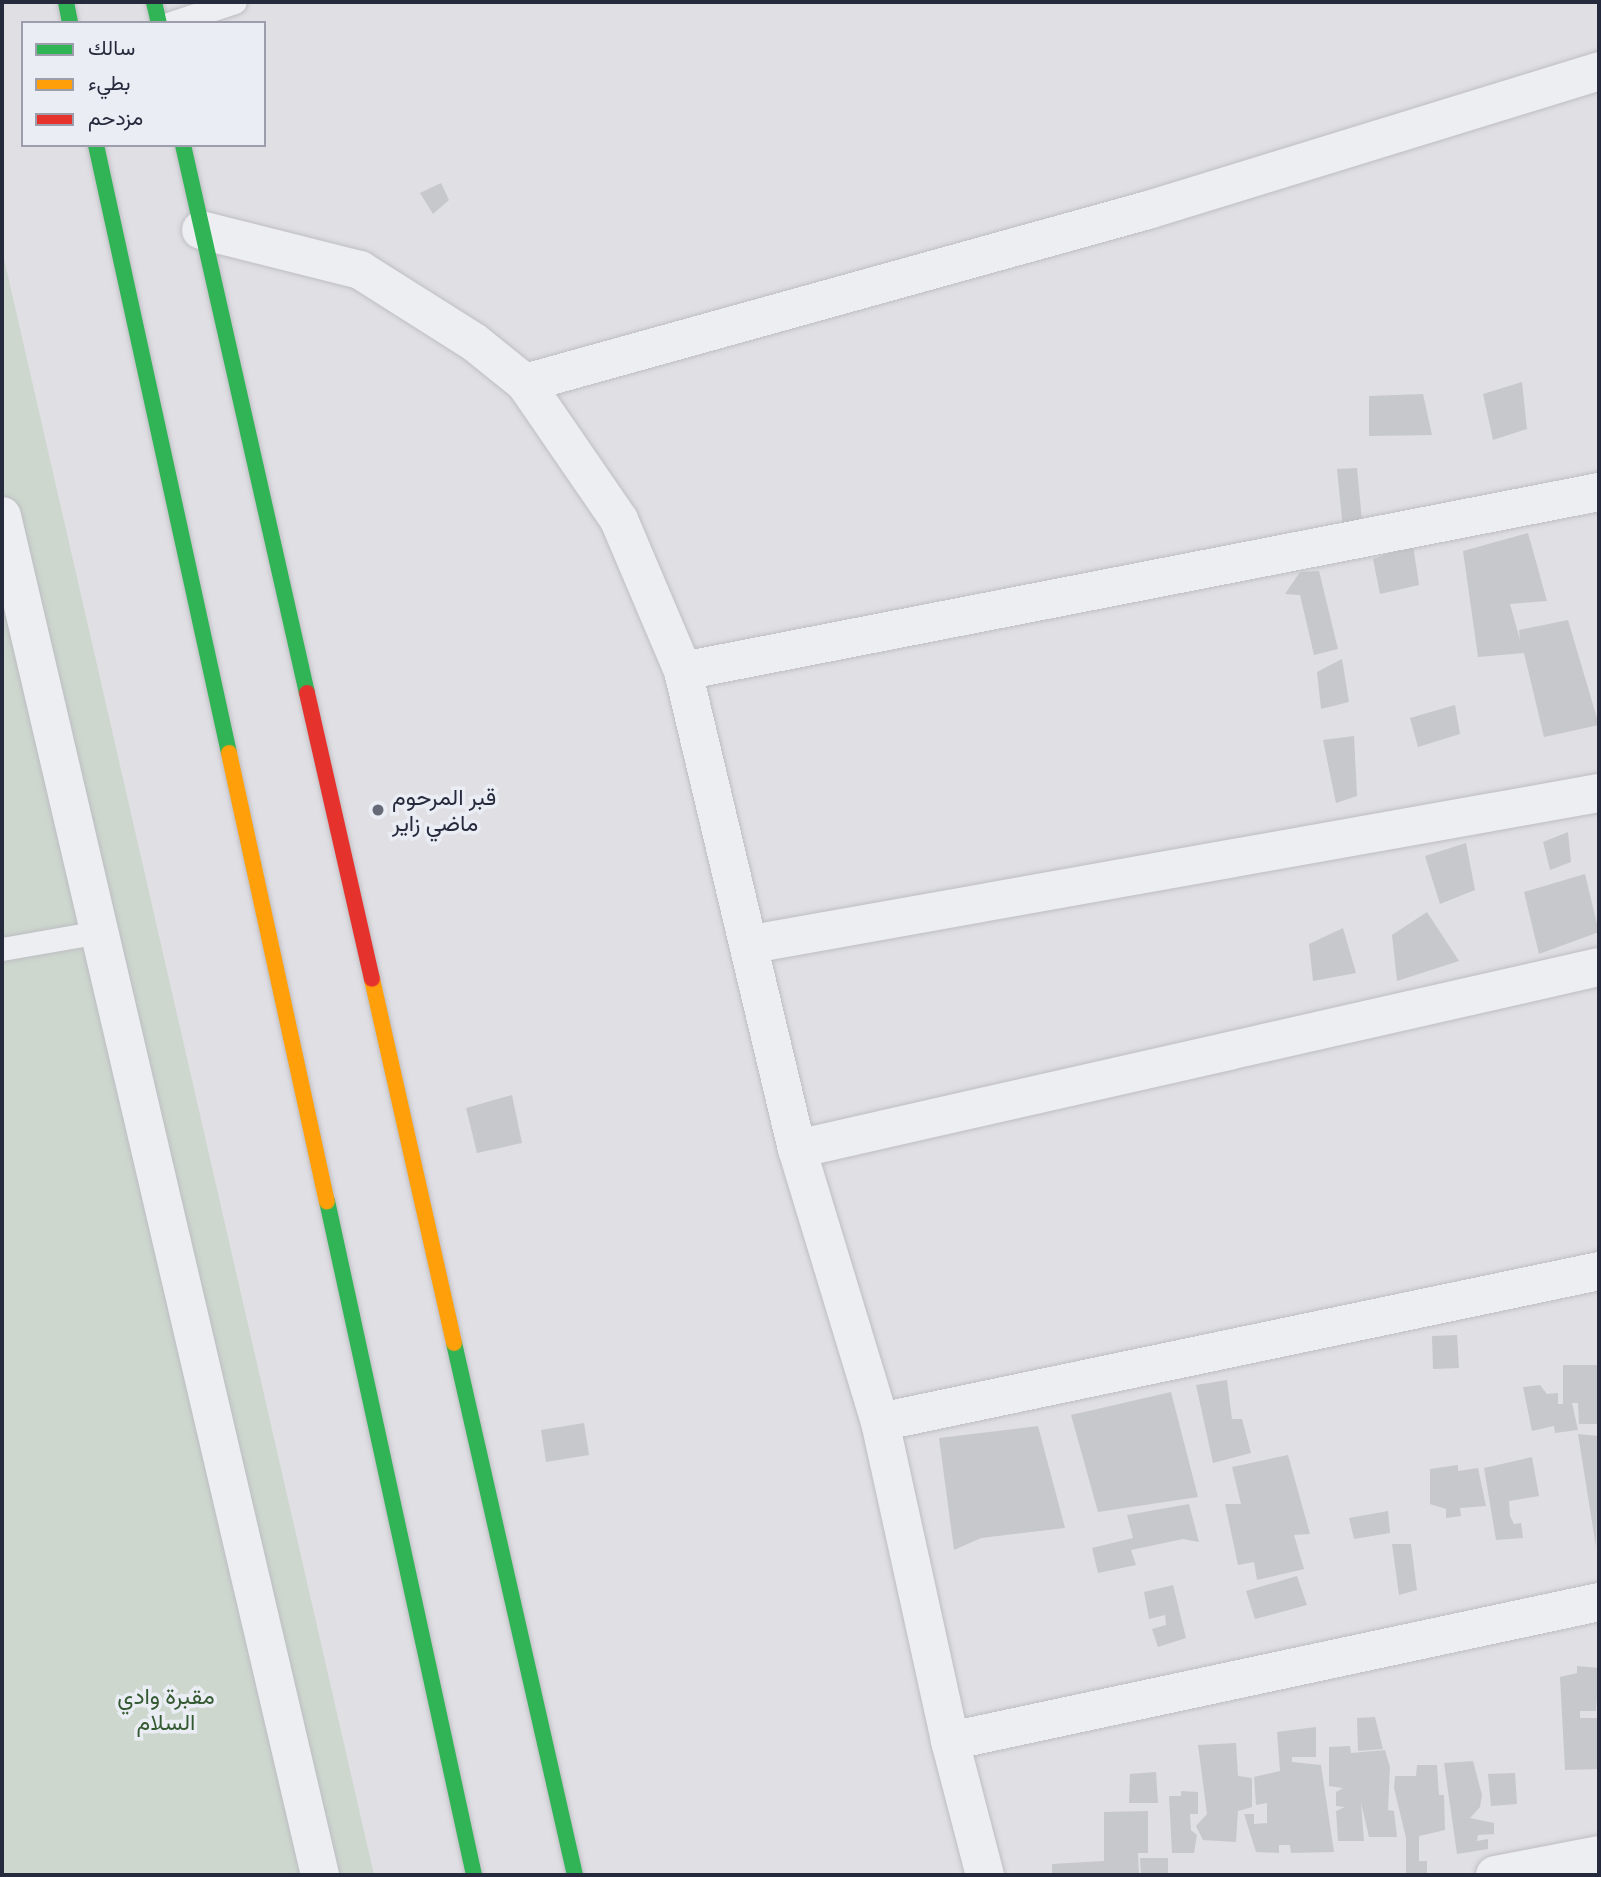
<!DOCTYPE html>
<html>
<head>
<meta charset="utf-8">
<style>
  body { margin:0 }
  #map { position:relative; width:1601px; height:1877px; overflow:hidden; background:#dfdfe4; font-family:Ubuntu,Vazirmatn,sans-serif }
  div>[style] { position:absolute }
  .green>* { inset:0; background:#cdd7ce }
  .building>* { inset:0; background:#c7c8cc }
  .roads { filter:drop-shadow(0 0 2px #bdbdc2) drop-shadow(0 0 2px #bdbdc2) }
  .lane>* { height:23px; margin:-11.5px; padding:0 11.5px; transform-origin:11.5px; border-radius:11.5px; background:#edeef1 }
  .street>* { height:38px; margin:-19px; padding:0 19px; transform-origin:19px; border-radius:19px; background:#edeef1 }
  .fast>* { height:16px; margin:-8px; padding:0 8px; transform-origin:8px; border-radius:8px; background:#30b455 }
  .slow>* { height:16px; margin:-8px; padding:0 8px; transform-origin:8px; border-radius:8px; background:#ff9f0a }
  .jam>* { height:16px; margin:-8px; padding:0 8px; transform-origin:8px; border-radius:8px; background:#e5322d }
  .dots>* { width:19px; height:19px; translate:-50% -50%; box-sizing:border-box; border:4px solid #ebedf4; border-radius:50% }
  span { translate:-50% -50%; white-space:nowrap; text-align:center; line-height:1.15; -webkit-text-stroke:7px #ebedf4; paint-order:stroke }
  .poi-label { font-size:23px; color:#252a3d }
  .left { translate:0 -50%; text-align:left }
  .park-label { font-size:23px; color:#345a32 }
  .frame { position:absolute; inset:0; border:4px solid #252a3d; pointer-events:none }
  .legend { position:absolute; left:21px; top:21px; width:245px; height:126px; box-sizing:border-box; background:#ebedf4; border:2px solid #9c9fab; margin:0; padding:9px 12px; list-style:none; font-size:21px; color:#252a3d }
  .legend li { display:flex; align-items:center; gap:14px; height:35px }
  .legend b { width:35px; border:2px solid #9c9fab }
</style>
</head>
<body>
<div id="map">
  <div class="green">
    <i style="clip-path:polygon(2px 250px,374px 1875px,2px 1875px)"></i>
  </div>
  <div class="building">
    <i style="clip-path:polygon(441px 183px,449px 200px,433px 214px,420px 193px)"></i>
    <i style="clip-path:polygon(1522px 382px,1527px 429px,1493px 440px,1483px 394px)"></i>
    <i style="clip-path:polygon(1423px 394px,1432px 435px,1369px 436px,1369px 396px)"></i>
    <i style="clip-path:polygon(1357px 468px,1362px 521px,1343px 529px,1337px 469px)"></i>
    <i style="clip-path:polygon(1528px 533px,1547px 601px,1510px 604px,1520px 640px,1519px 630px,1568px 620px,1599px 725px,1544px 737px,1524px 653px,1478px 657px,1463px 551px)"></i>
    <i style="clip-path:polygon(1413px 545px,1419px 585px,1380px 594px,1373px 559px)"></i>
    <i style="clip-path:polygon(1319px 571px,1338px 649px,1314px 655px,1300px 595px,1285px 594px,1300px 572px)"></i>
    <i style="clip-path:polygon(1342px 659px,1349px 702px,1321px 709px,1317px 672px)"></i>
    <i style="clip-path:polygon(1455px 705px,1460px 734px,1418px 747px,1410px 718px)"></i>
    <i style="clip-path:polygon(1354px 736px,1357px 796px,1336px 803px,1323px 740px)"></i>
    <i style="clip-path:polygon(1568px 832px,1571px 862px,1550px 870px,1543px 842px)"></i>
    <i style="clip-path:polygon(1466px 843px,1475px 890px,1440px 904px,1425px 856px)"></i>
    <i style="clip-path:polygon(1585px 874px,1599px 932px,1539px 954px,1524px 892px)"></i>
    <i style="clip-path:polygon(1427px 912px,1459px 961px,1397px 981px,1392px 935px)"></i>
    <i style="clip-path:polygon(1343px 928px,1356px 973px,1313px 981px,1309px 944px)"></i>
    <i style="clip-path:polygon(512px 1095px,522px 1143px,477px 1153px,466px 1108px)"></i>
    <i style="clip-path:polygon(1457px 1335px,1459px 1368px,1433px 1369px,1432px 1336px)"></i>
    <i style="clip-path:polygon(1563px 1365px,1599px 1365px,1599px 1424px,1579px 1424px,1578px 1403px,1572px 1403px,1578px 1430px,1555px 1433px,1554px 1426px,1532px 1431px,1523px 1387px,1540px 1385px,1547px 1394px,1558px 1393px,1558px 1404px,1563px 1404px)"></i>
    <i style="clip-path:polygon(1227px 1380px,1232px 1419px,1242px 1419px,1251px 1453px,1213px 1463px,1196px 1385px)"></i>
    <i style="clip-path:polygon(1171px 1392px,1198px 1497px,1098px 1512px,1071px 1415px)"></i>
    <i style="clip-path:polygon(584px 1423px,589px 1455px,546px 1462px,541px 1430px)"></i>
    <i style="clip-path:polygon(1038px 1426px,1065px 1528px,981px 1538px,954px 1550px,939px 1438px)"></i>
    <i style="clip-path:polygon(1578px 1434px,1599px 1436px,1596px 1547px)"></i>
    <i style="clip-path:polygon(1288px 1455px,1310px 1534px,1294px 1535px,1304px 1569px,1257px 1580px,1254px 1562px,1238px 1565px,1225px 1504px,1241px 1504px,1232px 1467px)"></i>
    <i style="clip-path:polygon(1532px 1457px,1539px 1496px,1509px 1501px,1510px 1516px,1514px 1524px,1521px 1523px,1523px 1538px,1496px 1540px,1484px 1468px)"></i>
    <i style="clip-path:polygon(1458px 1465px,1458px 1471px,1478px 1468px,1486px 1506px,1460px 1508px,1461px 1516px,1446px 1518px,1446px 1509px,1430px 1504px,1430px 1469px)"></i>
    <i style="clip-path:polygon(1189px 1504px,1199px 1542px,1183px 1539px,1131px 1550px,1136px 1565px,1098px 1573px,1092px 1548px,1133px 1538px,1127px 1515px)"></i>
    <i style="clip-path:polygon(1388px 1511px,1390px 1533px,1354px 1539px,1349px 1518px)"></i>
    <i style="clip-path:polygon(1392px 1544px,1411px 1544px,1417px 1590px,1399px 1595px)"></i>
    <i style="clip-path:polygon(1297px 1576px,1307px 1605px,1255px 1619px,1246px 1591px)"></i>
    <i style="clip-path:polygon(1173px 1585px,1186px 1638px,1158px 1647px,1152px 1629px,1166px 1625px,1165px 1615px,1149px 1619px,1144px 1592px)"></i>
    <i style="clip-path:polygon(1577px 1666px,1599px 1668px,1596px 1711px,1580px 1711px,1580px 1718px,1599px 1718px,1599px 1769px,1565px 1770px,1560px 1677px,1577px 1673px)"></i>
    <i style="clip-path:polygon(1375px 1717px,1383px 1749px,1358px 1751px,1357px 1718px)"></i>
    <i style="clip-path:polygon(1316px 1727px,1316px 1757px,1292px 1757px,1292px 1762px,1321px 1765px,1334px 1852px,1291px 1853px,1290px 1845px,1279px 1845px,1279px 1853px,1256px 1852px,1244px 1814px,1254px 1814px,1254px 1824px,1267px 1823px,1267px 1803px,1256px 1805px,1254px 1777px,1280px 1771px,1277px 1732px)"></i>
    <i style="clip-path:polygon(1236px 1743px,1238px 1776px,1252px 1778px,1252px 1807px,1238px 1811px,1236px 1842px,1203px 1840px,1196px 1826px,1207px 1814px,1198px 1745px)"></i>
    <i style="clip-path:polygon(1350px 1746px,1351px 1753px,1385px 1750px,1390px 1767px,1388px 1810px,1394px 1811px,1397px 1837px,1369px 1837px,1361px 1803px,1364px 1841px,1338px 1841px,1336px 1811px,1345px 1807px,1336px 1806px,1336px 1792px,1343px 1788px,1329px 1786px,1329px 1747px)"></i>
    <i style="clip-path:polygon(1473px 1761px,1482px 1795px,1480px 1807px,1470px 1818px,1494px 1823px,1494px 1834px,1478px 1835px,1477px 1841px,1488px 1839px,1488px 1849px,1457px 1854px,1444px 1763px)"></i>
    <i style="clip-path:polygon(1417px 1765px,1437px 1765px,1439px 1795px,1444px 1795px,1445px 1830px,1419px 1836px,1419px 1861px,1427px 1861px,1427px 1875px,1406px 1873px,1406px 1838px,1394px 1788px,1395px 1776px,1416px 1776px)"></i>
    <i style="clip-path:polygon(1156px 1772px,1158px 1803px,1129px 1803px,1130px 1774px)"></i>
    <i style="clip-path:polygon(1515px 1773px,1517px 1804px,1491px 1806px,1488px 1774px)"></i>
    <i style="clip-path:polygon(1181px 1791px,1198px 1792px,1198px 1814px,1190px 1814px,1191px 1830px,1197px 1835px,1194px 1853px,1172px 1853px,1169px 1796px,1181px 1796px)"></i>
    <i style="clip-path:polygon(1148px 1811px,1148px 1853px,1138px 1853px,1139px 1875px,1052px 1875px,1052px 1864px,1104px 1861px,1104px 1812px)"></i>
    <i style="clip-path:polygon(1140px 1858px,1168px 1858px,1168px 1875px,1141px 1875px)"></i>
  </div>
  <div class="roads">
    <div class="lane">
      <i style="left:171px;top:23px;width:67px;rotate:-18.2deg"></i>
      <i style="left:2px;top:949px;width:98px;rotate:-9.9deg"></i>
    </div>
    <div class="street">
      <i style="left:201px;top:230px;width:164px;rotate:14.1deg"></i>
      <i style="left:360px;top:270px;width:135px;rotate:32.3deg"></i>
      <i style="left:474px;top:342px;width:65px;rotate:38.8deg"></i>
      <i style="left:525px;top:383px;width:166px;rotate:55.5deg"></i>
      <i style="left:619px;top:520px;width:164px;rotate:67deg"></i>
      <i style="left:683px;top:671px;width:491px;rotate:76.6deg"></i>
      <i style="left:797px;top:1149px;width:285px;rotate:73.1deg"></i>
      <i style="left:880px;top:1422px;width:327px;rotate:77.6deg"></i>
      <i style="left:950px;top:1741px;width:138px;rotate:75.4deg"></i>
      <i style="left:525px;top:383px;width:647px;rotate:-15.52deg"></i>
      <i style="left:1148px;top:210px;width:472px;rotate:-17.1deg"></i>
      <i style="left:2px;top:516px;width:1396px;rotate:76.83deg"></i>
      <i style="left:683px;top:671px;width:933px;rotate:-11.06deg"></i>
      <i style="left:752px;top:944px;width:860px;rotate:-10.11deg"></i>
      <i style="left:797px;top:1149px;width:822px;rotate:-12.79deg"></i>
      <i style="left:880px;top:1422px;width:735px;rotate:-11.86deg"></i>
      <i style="left:950px;top:1741px;width:664px;rotate:-12.09deg"></i>
      <i style="left:1495px;top:1875px;width:106px;rotate:-10.9deg"></i>
    </div>
    <div class="fast">
      <i style="left:66px;top:2px;width:21px;rotate:79deg"></i>
      <i style="left:154px;top:2px;width:22px;rotate:77deg"></i>
      <i style="left:96px;top:145px;width:622px;rotate:77.66deg"></i>
      <i style="left:183px;top:145px;width:562px;rotate:77.25deg"></i>
      <i style="left:327px;top:1201px;width:690px;rotate:77.7deg"></i>
      <i style="left:454px;top:1343px;width:546px;rotate:77.19deg"></i>
    </div>
    <div class="slow">
      <i style="left:229px;top:753px;width:459px;rotate:77.7deg"></i>
      <i style="left:372px;top:979px;width:373px;rotate:77.3deg"></i>
    </div>
    <div class="jam">
      <i style="left:307px;top:693px;width:293px;rotate:77.2deg"></i>
    </div>
  </div>
  <div class="dots">
    <i style="left:378px;top:810px;background:#666977"></i>
  </div>
  <div class="poi-label">
    <span class="left" style="left:392px;top:810px">قبر المرحوم<br>ماضي زاير</span>
  </div>
  <div class="park-label">
    <span style="left:166px;top:1709px">مقبرة وادي<br>السلام</span>
  </div>
  <div class="frame"></div>
  <ul class="legend">
  <li><b style="height:9px;background:#30b455"></b>سالك</li>
  <li><b style="height:9px;background:#ff9f0a"></b>بطيء</li>
  <li><b style="height:9px;background:#e5322d"></b>مزدحم</li>
  </ul>
</div>
</body>
</html>
